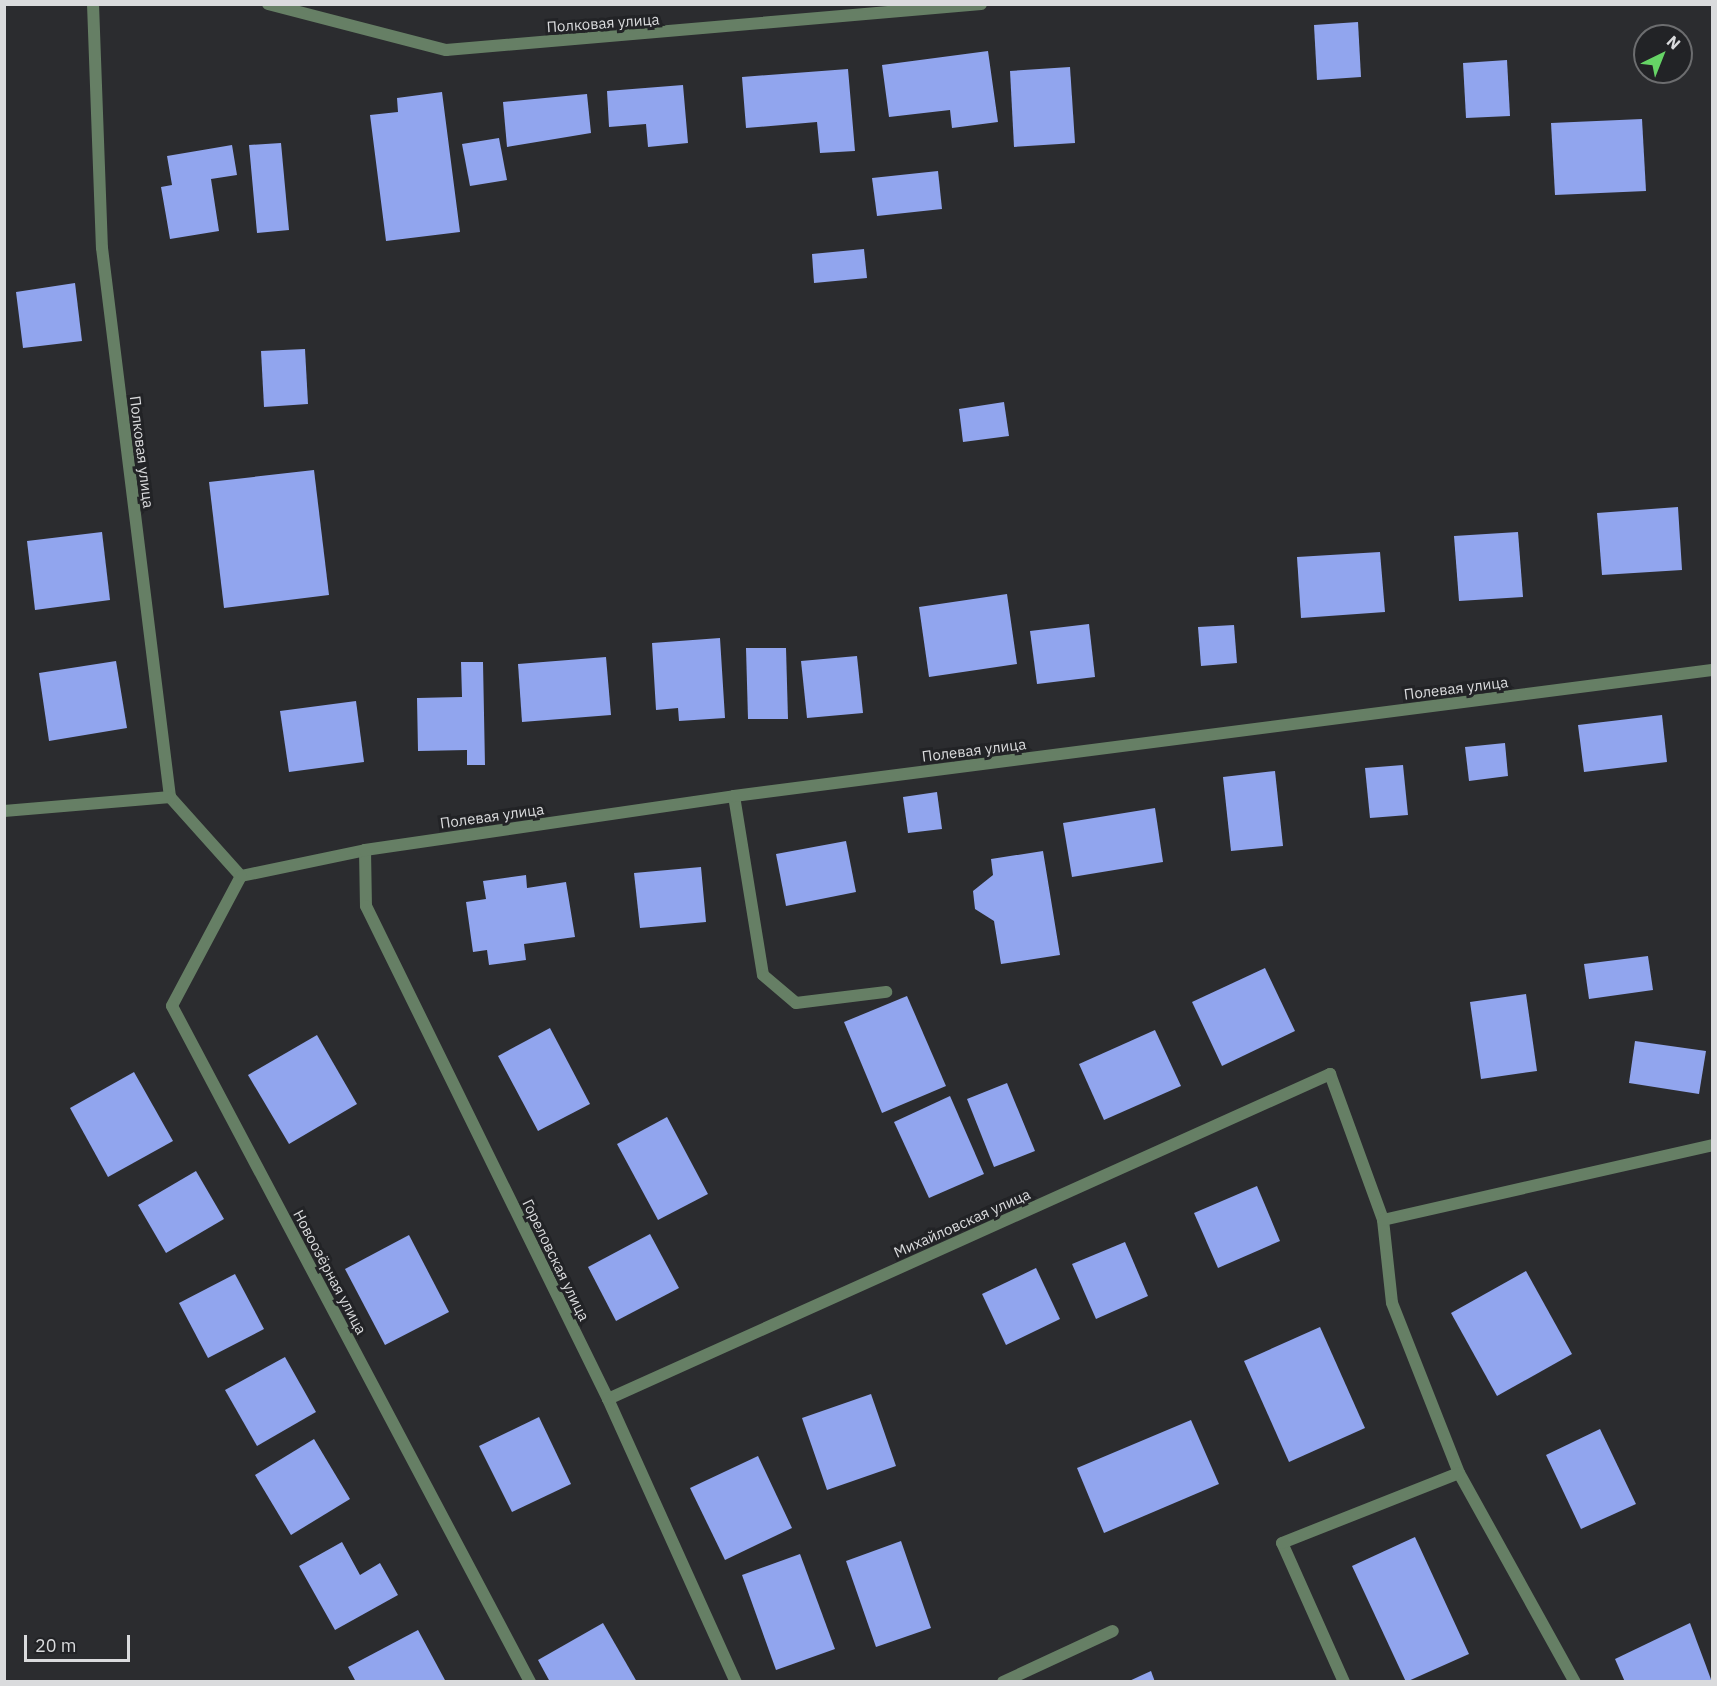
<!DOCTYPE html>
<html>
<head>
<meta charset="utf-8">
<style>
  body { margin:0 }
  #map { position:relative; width:1717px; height:1686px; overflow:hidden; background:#2b2c2f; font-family:"IBM Plex Sans",sans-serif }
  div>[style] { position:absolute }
  .building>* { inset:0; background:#91a5ee }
  .service>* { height:12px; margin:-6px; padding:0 6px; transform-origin:6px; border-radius:6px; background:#667f65 }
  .minor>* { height:12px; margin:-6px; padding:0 6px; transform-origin:6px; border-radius:6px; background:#667f65 }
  span { translate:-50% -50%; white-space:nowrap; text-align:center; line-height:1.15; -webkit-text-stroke:6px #222326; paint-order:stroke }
  .street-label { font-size:15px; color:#dadbdd }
  .frame { position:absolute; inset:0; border:6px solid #dadbdd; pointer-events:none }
  .north { position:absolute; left:1633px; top:24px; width:60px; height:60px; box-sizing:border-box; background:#222326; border:2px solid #6c6d6f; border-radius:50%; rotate:43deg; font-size:16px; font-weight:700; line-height:24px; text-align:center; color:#dadbdd }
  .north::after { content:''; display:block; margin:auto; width:21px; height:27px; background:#66d466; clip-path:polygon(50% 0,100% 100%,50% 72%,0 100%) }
  .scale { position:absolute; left:24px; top:1635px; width:106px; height:27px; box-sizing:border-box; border:3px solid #dadbdd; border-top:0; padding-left:8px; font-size:18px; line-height:21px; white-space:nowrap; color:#dadbdd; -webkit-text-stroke:4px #222326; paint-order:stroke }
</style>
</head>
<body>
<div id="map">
  <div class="building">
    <i style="clip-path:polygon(1358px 22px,1361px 77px,1317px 80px,1314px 25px)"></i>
    <i style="clip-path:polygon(988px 51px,998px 122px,952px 128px,950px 110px,889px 117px,882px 65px)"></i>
    <i style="clip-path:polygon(1507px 60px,1510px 116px,1466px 118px,1463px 63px)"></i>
    <i style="clip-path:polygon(1070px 67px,1075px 143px,1014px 147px,1010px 71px)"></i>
    <i style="clip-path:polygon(848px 69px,855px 151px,820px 153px,817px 122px,746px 128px,742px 77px)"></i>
    <i style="clip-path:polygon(683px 85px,688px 143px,648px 147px,646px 124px,609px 127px,607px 91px)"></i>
    <i style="clip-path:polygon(442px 92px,460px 232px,386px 241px,370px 115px,398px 112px,397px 98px)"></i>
    <i style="clip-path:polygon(587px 94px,591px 133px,507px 147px,503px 102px)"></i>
    <i style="clip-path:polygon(1642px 119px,1646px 191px,1555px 195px,1551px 123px)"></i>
    <i style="clip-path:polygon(499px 138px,507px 180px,470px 186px,462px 144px)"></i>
    <i style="clip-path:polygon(281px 143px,289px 230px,257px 233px,249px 145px)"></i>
    <i style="clip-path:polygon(232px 145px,237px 175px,211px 179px,219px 231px,170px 239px,161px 187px,172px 185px,167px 156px)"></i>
    <i style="clip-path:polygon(938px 171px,942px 209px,877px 216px,872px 178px)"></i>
    <i style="clip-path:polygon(864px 249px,867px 278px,814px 283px,812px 254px)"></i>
    <i style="clip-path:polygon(75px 283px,82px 341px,23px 348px,16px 292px)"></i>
    <i style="clip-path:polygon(305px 349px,308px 404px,264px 407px,261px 351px)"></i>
    <i style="clip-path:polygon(1004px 402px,1009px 436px,963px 442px,959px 409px)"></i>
    <i style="clip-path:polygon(314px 470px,329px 595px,224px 608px,209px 482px)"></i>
    <i style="clip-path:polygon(1678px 507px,1682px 570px,1602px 575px,1597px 513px)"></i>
    <i style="clip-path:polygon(102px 532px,110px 600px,35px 610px,27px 541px)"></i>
    <i style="clip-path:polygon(1518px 532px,1523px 597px,1459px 601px,1454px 536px)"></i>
    <i style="clip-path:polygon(1380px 552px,1385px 612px,1301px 618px,1297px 557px)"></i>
    <i style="clip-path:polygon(1007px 594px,1017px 664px,929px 677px,919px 607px)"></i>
    <i style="clip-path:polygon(1089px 624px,1095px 677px,1037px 684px,1030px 631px)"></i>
    <i style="clip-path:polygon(1234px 625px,1237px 663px,1201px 666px,1198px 627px)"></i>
    <i style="clip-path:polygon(720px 638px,725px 718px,679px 721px,678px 708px,656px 710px,652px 643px)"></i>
    <i style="clip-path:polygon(746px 648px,786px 648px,788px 719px,748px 719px)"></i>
    <i style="clip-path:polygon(857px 656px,863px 713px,807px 718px,801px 661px)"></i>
    <i style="clip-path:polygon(606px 657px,611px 715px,522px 722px,518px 664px)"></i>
    <i style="clip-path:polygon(116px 661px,127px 728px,49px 741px,39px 673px)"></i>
    <i style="clip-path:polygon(461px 662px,483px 662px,485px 765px,467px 765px,467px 750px,418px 751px,417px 698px,462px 697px)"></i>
    <i style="clip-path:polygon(356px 701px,364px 762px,289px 772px,280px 711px)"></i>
    <i style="clip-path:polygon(1662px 715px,1667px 762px,1584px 772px,1578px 725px)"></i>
    <i style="clip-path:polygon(1505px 743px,1508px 776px,1469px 781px,1465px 747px)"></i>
    <i style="clip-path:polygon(1403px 765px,1408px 815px,1370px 818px,1365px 768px)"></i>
    <i style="clip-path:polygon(1275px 771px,1283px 846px,1231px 851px,1223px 777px)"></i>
    <i style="clip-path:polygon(937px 792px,942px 829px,908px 833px,903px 797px)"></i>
    <i style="clip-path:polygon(1155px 808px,1163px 862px,1072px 877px,1063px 823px)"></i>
    <i style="clip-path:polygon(846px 841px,856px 892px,786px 906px,776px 854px)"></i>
    <i style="clip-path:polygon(1043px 851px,1060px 955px,1001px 964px,994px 921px,975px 909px,973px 891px,993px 875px,991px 859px)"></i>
    <i style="clip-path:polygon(701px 867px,706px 922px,640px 928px,634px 873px)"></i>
    <i style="clip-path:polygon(526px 875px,527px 888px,566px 882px,575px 937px,524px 944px,526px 960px,489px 965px,487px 950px,473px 952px,466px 902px,486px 899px,483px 881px)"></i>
    <i style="clip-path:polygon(1648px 956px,1653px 990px,1589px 999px,1584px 964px)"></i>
    <i style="clip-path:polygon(1265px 968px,1295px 1031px,1222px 1066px,1192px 1002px)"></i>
    <i style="clip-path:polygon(1526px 994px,1537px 1071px,1481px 1079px,1470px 1002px)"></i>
    <i style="clip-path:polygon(907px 996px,946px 1086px,882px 1113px,844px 1022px)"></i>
    <i style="clip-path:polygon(550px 1028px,590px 1104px,538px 1131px,498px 1056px)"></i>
    <i style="clip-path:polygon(1155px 1030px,1181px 1086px,1104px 1120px,1079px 1064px)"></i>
    <i style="clip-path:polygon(317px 1035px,357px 1104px,289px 1144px,248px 1075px)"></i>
    <i style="clip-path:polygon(1635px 1041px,1706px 1051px,1699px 1094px,1629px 1083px)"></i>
    <i style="clip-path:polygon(134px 1072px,173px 1141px,108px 1177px,70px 1108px)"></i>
    <i style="clip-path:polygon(1007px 1083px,1035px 1151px,994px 1167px,967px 1099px)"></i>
    <i style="clip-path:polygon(950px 1096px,984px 1174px,929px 1198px,894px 1122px)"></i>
    <i style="clip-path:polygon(667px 1117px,708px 1194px,658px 1220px,617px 1144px)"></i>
    <i style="clip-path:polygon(196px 1171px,224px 1219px,166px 1253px,138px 1205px)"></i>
    <i style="clip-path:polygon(1257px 1186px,1280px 1241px,1218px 1268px,1194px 1213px)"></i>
    <i style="clip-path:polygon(650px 1234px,679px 1288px,616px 1321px,588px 1267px)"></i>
    <i style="clip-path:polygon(409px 1235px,449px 1312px,385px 1345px,345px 1269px)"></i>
    <i style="clip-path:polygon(1125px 1242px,1148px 1296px,1096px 1319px,1072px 1264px)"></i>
    <i style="clip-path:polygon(1036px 1268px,1060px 1319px,1006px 1345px,982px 1294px)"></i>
    <i style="clip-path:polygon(1526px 1271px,1572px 1354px,1497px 1396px,1451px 1313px)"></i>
    <i style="clip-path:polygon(235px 1274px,264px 1329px,208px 1358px,179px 1303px)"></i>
    <i style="clip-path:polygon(1320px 1327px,1365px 1428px,1289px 1462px,1244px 1361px)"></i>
    <i style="clip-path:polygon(285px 1357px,316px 1412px,257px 1446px,225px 1390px)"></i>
    <i style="clip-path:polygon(871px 1394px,896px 1466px,827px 1490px,802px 1418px)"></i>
    <i style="clip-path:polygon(539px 1417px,571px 1484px,512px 1512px,479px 1446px)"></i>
    <i style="clip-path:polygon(1191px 1420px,1219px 1484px,1104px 1533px,1077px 1468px)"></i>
    <i style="clip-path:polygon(1600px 1429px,1636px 1504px,1581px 1529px,1546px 1455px)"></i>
    <i style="clip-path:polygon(314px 1439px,350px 1499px,291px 1535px,255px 1475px)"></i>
    <i style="clip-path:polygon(758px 1456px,792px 1528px,725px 1560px,690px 1488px)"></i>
    <i style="clip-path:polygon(1415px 1537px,1469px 1654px,1406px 1682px,1352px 1566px)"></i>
    <i style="clip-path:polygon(901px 1541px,931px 1628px,876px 1647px,846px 1561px)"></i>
    <i style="clip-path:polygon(342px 1542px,360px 1575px,380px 1563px,398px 1595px,335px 1630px,299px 1566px)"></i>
    <i style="clip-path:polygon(800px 1554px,835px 1649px,776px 1670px,742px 1575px)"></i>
    <i style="clip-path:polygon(603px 1623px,637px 1682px,550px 1682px,538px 1660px)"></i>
    <i style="clip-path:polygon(1690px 1623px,1712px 1682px,1625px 1682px,1615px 1659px)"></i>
    <i style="clip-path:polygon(418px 1630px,446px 1682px,356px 1682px,348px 1667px)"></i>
    <i style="clip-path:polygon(1151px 1671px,1155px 1682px,1127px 1682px)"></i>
  </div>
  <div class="service">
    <i style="left:734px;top:796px;width:181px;rotate:80.8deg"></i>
    <i style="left:763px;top:975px;width:43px;rotate:40.3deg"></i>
    <i style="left:796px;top:1003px;width:91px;rotate:-7deg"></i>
    <i style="left:1330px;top:1074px;width:155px;rotate:70deg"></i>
    <i style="left:1383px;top:1220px;width:83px;rotate:83.8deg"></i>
    <i style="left:1392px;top:1303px;width:183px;rotate:68.5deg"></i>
    <i style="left:1459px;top:1473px;width:239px;rotate:61deg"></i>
    <i style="left:1383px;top:1220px;width:337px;rotate:-12.8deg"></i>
    <i style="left:1003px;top:1682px;width:121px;rotate:-24.9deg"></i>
    <i style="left:1344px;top:1682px;width:152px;rotate:-114deg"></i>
    <i style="left:1282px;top:1543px;width:190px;rotate:-21.6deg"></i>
  </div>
  <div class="minor">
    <i style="left:93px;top:4px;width:244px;rotate:87.9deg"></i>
    <i style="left:102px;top:248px;width:553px;rotate:82.94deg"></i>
    <i style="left:170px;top:797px;width:106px;rotate:48.1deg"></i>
    <i style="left:268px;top:4px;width:184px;rotate:14.5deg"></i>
    <i style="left:446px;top:50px;width:537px;rotate:-4.91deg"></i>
    <i style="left:4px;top:811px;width:167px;rotate:-4.8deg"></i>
    <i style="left:365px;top:850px;width:56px;rotate:89deg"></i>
    <i style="left:366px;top:906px;width:549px;rotate:63.85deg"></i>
    <i style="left:608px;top:1399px;width:311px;rotate:65.7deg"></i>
    <i style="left:241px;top:876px;width:127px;rotate:-11.8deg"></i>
    <i style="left:365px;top:850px;width:373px;rotate:-8.3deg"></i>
    <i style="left:734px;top:796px;width:986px;rotate:-7.34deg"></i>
    <i style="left:241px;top:876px;width:147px;rotate:118deg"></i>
    <i style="left:172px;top:1006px;width:765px;rotate:62.09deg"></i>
    <i style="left:608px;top:1399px;width:792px;rotate:-24.23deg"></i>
  </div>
  <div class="street-label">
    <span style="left:603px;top:23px;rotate:-4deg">Полковая улица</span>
    <span style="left:142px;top:452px;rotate:83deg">Полковая улица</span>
    <span style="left:1456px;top:688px;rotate:-7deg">Полевая улица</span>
    <span style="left:974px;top:750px;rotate:-7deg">Полевая улица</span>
    <span style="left:492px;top:816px;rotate:-8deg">Полевая улица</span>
    <span style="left:962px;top:1223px;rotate:-24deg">Михайловская улица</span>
    <span style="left:556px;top:1260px;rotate:64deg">Гореловская улица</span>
    <span style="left:330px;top:1272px;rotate:62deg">Новоозёрная улица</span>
  </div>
  <div class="frame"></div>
  <div class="north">N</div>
  <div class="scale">20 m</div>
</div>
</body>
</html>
